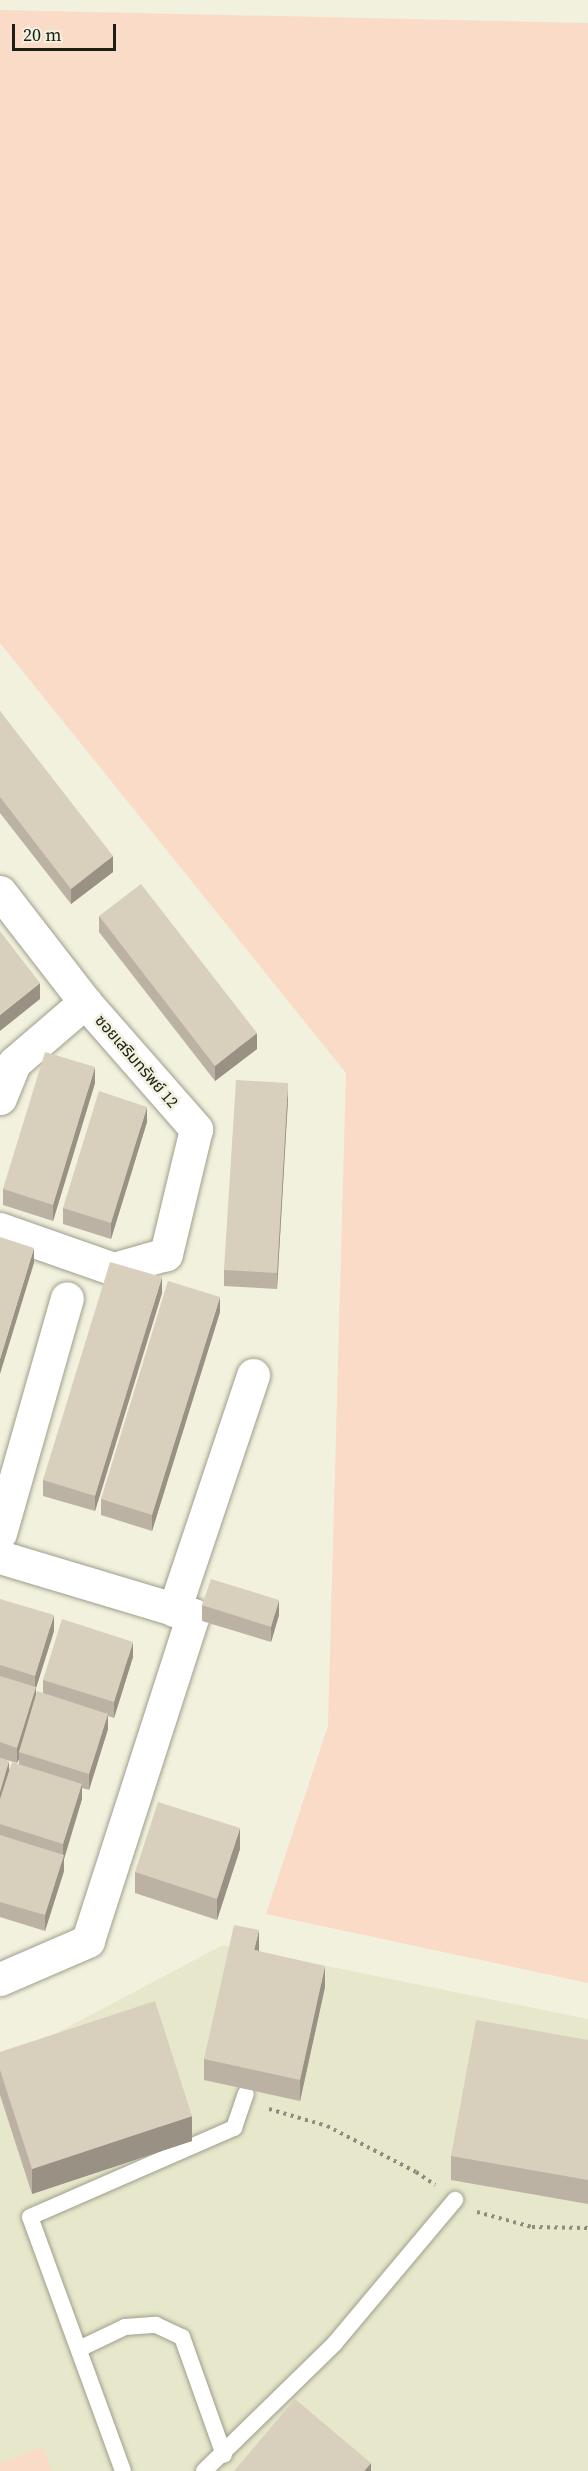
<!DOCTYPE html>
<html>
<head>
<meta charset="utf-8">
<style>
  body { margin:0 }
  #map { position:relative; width:588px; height:2471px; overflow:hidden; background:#f1f1dd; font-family:"Source Serif 4","Noto Sans Thai",serif }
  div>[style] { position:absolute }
  .built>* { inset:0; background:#e7e7cb }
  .green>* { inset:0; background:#f9dbc7 }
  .path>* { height:4px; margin-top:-2px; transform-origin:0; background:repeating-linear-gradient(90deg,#8e8e80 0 3px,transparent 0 7.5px) }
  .roads { filter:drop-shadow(0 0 2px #9f9e8c) drop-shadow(0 0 2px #9f9e8c) }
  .lane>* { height:16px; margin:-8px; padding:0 8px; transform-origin:8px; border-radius:8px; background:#fff }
  .street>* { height:33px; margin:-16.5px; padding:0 16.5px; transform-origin:16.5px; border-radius:16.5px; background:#fff }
  .wall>* { inset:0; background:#bbb2a3 }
  .shaded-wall>* { inset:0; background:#989184 }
  .building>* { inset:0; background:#d9cfbd }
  span { translate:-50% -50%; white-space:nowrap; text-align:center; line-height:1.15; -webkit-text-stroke:5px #f1f1dd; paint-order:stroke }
  .street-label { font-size:16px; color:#1d1c15 }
  .scale { position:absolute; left:12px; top:24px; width:104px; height:27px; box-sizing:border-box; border:3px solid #1d1c15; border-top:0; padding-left:8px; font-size:18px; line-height:21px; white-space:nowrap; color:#1d1c15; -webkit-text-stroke:4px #f1f1dd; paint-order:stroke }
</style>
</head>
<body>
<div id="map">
  <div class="built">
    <i style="clip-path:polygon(223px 1945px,588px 2019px,588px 2471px,0 2471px,0 2063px)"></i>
  </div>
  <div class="green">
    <i style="clip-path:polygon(0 10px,588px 23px,588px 1983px,266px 1914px,328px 1726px,346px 1073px,0 643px)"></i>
    <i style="clip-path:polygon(43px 2447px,52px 2471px,0 2471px,0 2463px)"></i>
  </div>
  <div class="path">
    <i style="left:269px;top:2109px;width:60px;rotate:16.3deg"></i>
    <i style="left:327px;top:2126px;width:100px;rotate:27.3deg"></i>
    <i style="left:416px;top:2172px;width:23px;rotate:34deg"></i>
    <i style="left:477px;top:2212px;width:57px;rotate:15.3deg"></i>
    <i style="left:532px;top:2227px;width:56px;rotate:1deg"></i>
  </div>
  <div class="roads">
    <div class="lane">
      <i style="left:79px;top:2349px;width:51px;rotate:-25.6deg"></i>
      <i style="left:125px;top:2327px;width:31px;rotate:-4deg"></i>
      <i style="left:156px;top:2325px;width:29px;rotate:25deg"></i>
      <i style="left:182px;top:2337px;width:125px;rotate:70.4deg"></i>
      <i style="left:123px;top:2471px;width:270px;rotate:-110.1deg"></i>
      <i style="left:30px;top:2217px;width:223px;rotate:-23.6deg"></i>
      <i style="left:234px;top:2128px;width:36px;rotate:-71deg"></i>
      <i style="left:204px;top:2471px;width:183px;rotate:-44.3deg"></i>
      <i style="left:335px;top:2343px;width:187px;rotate:-50deg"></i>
    </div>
    <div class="street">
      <i style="left:0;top:892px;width:139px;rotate:52.3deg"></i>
      <i style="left:85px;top:1002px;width:169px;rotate:48.8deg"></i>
      <i style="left:196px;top:1129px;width:129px;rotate:103.5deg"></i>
      <i style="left:166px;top:1254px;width:54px;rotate:163.9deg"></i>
      <i style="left:114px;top:1269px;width:121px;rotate:-160.7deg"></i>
      <i style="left:0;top:1098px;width:38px;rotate:-68deg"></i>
      <i style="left:14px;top:1063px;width:94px;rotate:-40.7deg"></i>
      <i style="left:0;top:1533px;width:244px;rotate:-74.1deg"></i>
      <i style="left:0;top:1557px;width:202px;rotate:16.7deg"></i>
      <i style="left:193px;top:1615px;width:342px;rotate:107.9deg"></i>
      <i style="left:88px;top:1941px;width:96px;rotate:156.6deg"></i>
      <i style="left:174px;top:1610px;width:248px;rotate:-71.4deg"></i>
    </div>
  </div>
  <div class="wall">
    <i style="clip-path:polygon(0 711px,113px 872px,71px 904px,0 813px)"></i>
    <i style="clip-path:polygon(99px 916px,257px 1049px,215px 1081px,99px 932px)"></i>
    <i style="clip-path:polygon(95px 1083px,53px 1221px,3px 1205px,3px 1189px)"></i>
    <i style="clip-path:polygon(288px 1099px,277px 1289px,224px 1286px,224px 1270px)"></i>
    <i style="clip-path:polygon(147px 1122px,111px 1239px,63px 1224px,63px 1208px)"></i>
    <i style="clip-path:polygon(162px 1293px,95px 1511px,43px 1496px,43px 1480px)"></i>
    <i style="clip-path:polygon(220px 1312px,152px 1531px,101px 1515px,101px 1499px)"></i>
    <i style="clip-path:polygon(0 1599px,54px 1631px,36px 1688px,36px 1696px,43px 1693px,43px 1680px,133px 1657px,114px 1718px,108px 1716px,108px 1729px,89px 1790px,82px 1788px,82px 1799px,64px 1859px,64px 1871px,45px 1931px,0 1917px,0 1758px,9px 1769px,19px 1764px,19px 1759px,17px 1763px,0 1758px)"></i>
    <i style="clip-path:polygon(202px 1605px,279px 1615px,271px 1642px,202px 1621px)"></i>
    <i style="clip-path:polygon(240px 1849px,217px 1920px,135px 1893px,135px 1872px)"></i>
    <i style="clip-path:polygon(259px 1951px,325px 1987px,300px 2101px,204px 2080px,204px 2059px)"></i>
    <i style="clip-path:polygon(588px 2040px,588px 2204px,451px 2180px,451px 2156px)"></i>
    <i style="clip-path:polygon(0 2052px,192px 2141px,32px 2194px,0 2095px)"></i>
  </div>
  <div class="shaded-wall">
    <i style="clip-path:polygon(113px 856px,113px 872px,71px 904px,71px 889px)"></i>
    <i style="clip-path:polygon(40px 983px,40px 999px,0 1031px,0 1015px)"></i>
    <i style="clip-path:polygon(257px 1033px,257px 1049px,215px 1081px,215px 1066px)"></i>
    <i style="clip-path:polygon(95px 1067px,95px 1083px,53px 1221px,53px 1205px)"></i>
    <i style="clip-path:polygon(288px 1083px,288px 1099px,277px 1289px,277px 1273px)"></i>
    <i style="clip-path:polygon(147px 1107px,147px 1122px,111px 1239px,111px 1223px)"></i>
    <i style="clip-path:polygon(34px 1248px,34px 1263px,0 1374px,0 1359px)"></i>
    <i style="clip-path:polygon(162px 1277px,162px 1293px,95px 1511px,95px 1496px)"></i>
    <i style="clip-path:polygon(220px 1297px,220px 1312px,152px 1531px,152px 1515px)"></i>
    <i style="clip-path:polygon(279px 1600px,279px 1615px,271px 1642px,271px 1627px)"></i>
    <i style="clip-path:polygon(54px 1615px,54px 1631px,36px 1688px,36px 1703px,19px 1752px,19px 1759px,17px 1763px,17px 1748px,35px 1690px,35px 1676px)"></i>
    <i style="clip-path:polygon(133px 1642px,133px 1657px,114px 1718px,114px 1702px)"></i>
    <i style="clip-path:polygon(108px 1714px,108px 1729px,89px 1790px,89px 1774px)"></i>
    <i style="clip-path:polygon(9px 1761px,9px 1777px,0 1807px,0 1792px)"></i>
    <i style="clip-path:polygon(82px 1784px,82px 1799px,64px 1859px,64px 1871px,45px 1931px,45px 1915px,63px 1857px,63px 1844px)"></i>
    <i style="clip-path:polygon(240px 1828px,240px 1849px,217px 1920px,217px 1899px)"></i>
    <i style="clip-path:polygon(259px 1930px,259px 1951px,254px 1950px)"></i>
    <i style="clip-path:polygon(325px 1966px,325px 1987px,300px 2101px,300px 2080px)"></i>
    <i style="clip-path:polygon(192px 2116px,192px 2141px,32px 2194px,32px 2169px)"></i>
    <i style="clip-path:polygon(371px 2463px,371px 2471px,364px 2471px)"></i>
  </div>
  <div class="building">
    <i style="clip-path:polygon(0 711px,113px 856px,71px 889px,0 797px)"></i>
    <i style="clip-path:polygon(141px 884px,257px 1033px,215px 1066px,99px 916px)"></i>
    <i style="clip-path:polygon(0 931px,40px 983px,0 1015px)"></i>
    <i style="clip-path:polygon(45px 1052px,95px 1067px,53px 1205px,3px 1189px)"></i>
    <i style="clip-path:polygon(236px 1080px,288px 1083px,277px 1273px,224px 1270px)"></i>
    <i style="clip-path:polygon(99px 1091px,147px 1107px,111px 1223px,63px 1208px)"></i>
    <i style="clip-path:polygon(0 1237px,34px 1248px,0 1359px)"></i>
    <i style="clip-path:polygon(110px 1262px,162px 1277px,95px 1496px,43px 1480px)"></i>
    <i style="clip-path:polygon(168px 1281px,220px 1297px,152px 1515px,101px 1499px)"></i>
    <i style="clip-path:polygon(211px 1579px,279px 1600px,271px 1627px,202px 1605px)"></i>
    <i style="clip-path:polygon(0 1599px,54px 1615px,35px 1676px,0 1665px)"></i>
    <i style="clip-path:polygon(62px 1619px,133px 1642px,114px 1702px,43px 1680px)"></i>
    <i style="clip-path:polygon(0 1676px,36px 1687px,17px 1748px,0 1742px)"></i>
    <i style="clip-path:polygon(37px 1691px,108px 1714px,89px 1774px,19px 1752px)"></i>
    <i style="clip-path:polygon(0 1758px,9px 1761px,0 1792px)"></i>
    <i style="clip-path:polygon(12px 1762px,82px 1784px,63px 1844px,0 1824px,0 1799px)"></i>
    <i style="clip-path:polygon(158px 1802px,240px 1828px,217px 1899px,135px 1872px)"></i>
    <i style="clip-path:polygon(0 1835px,64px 1855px,45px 1915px,0 1902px)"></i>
    <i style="clip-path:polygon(234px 1925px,259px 1930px,254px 1950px,325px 1966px,300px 2080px,204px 2059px)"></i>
    <i style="clip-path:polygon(155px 2001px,192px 2116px,32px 2169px,0 2070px,0 2052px)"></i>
    <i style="clip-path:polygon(476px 2020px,588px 2040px,588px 2180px,451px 2156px)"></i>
    <i style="clip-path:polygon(295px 2399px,371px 2463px,364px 2471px,234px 2471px)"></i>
  </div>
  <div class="street-label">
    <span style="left:137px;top:1061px;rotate:49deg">ซอยเสริมทรัพย์ 12</span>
  </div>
  <div class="scale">20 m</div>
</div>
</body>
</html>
